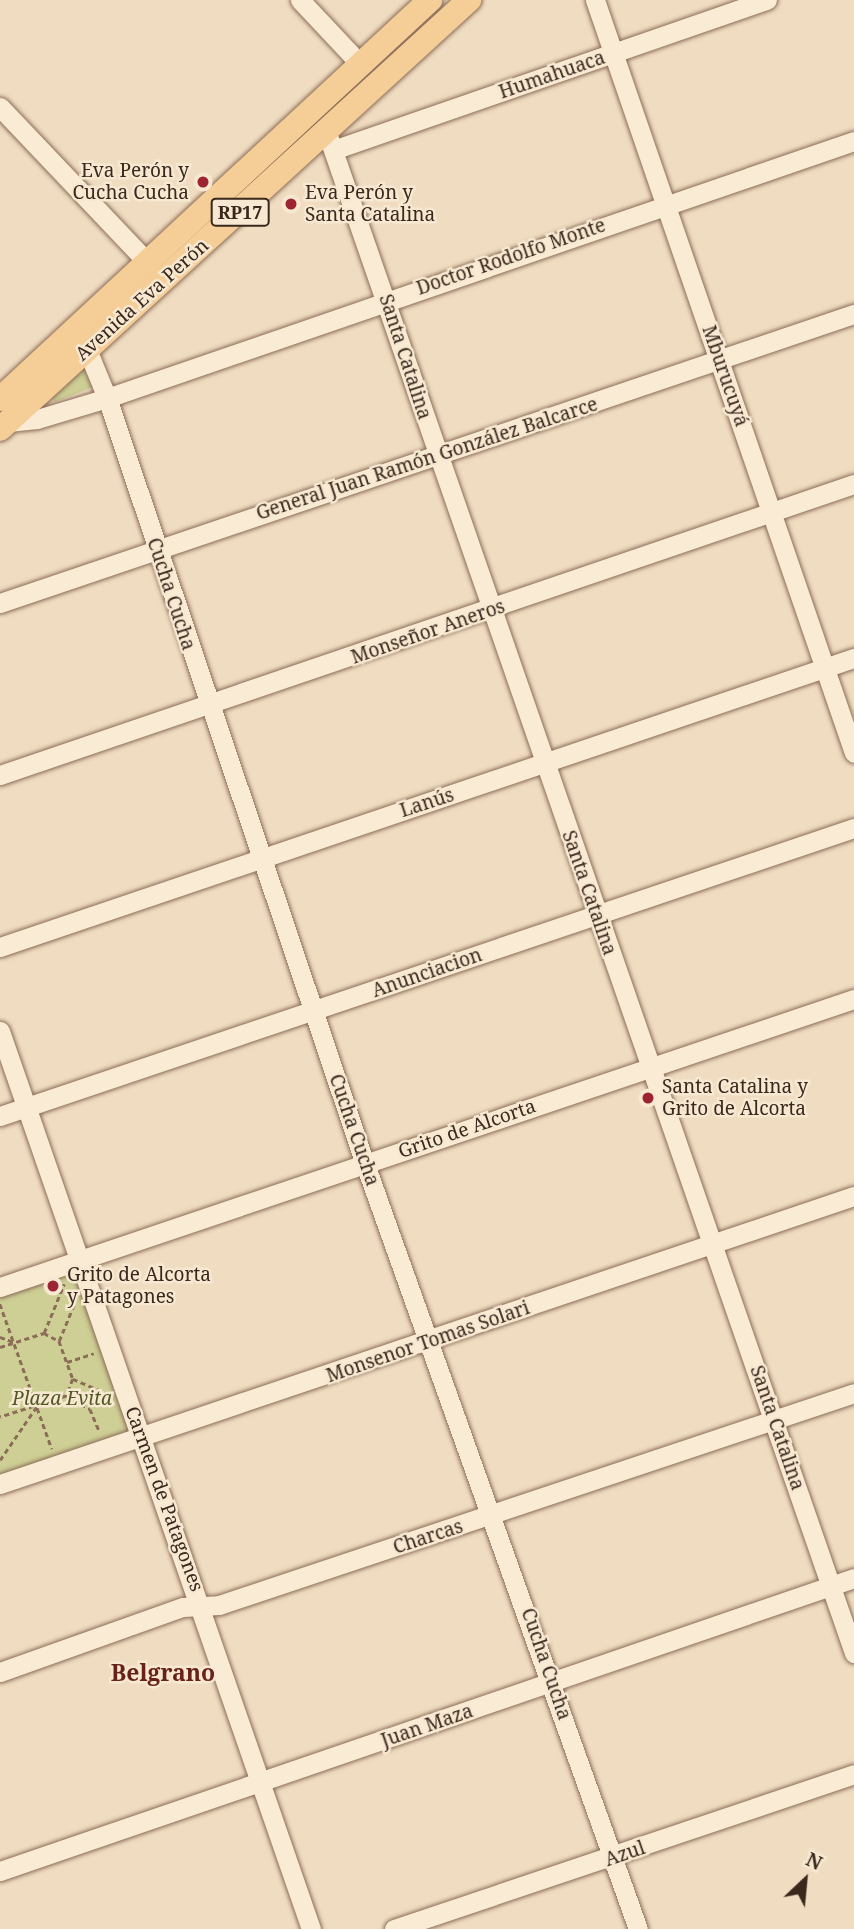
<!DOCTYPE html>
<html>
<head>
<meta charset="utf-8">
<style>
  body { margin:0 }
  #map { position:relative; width:854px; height:1929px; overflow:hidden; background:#f0ddc1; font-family:"Noto Serif",serif }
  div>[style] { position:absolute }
  .green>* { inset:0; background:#cecf95 }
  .path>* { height:2.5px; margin-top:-1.25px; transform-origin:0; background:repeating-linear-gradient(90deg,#8b6d58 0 5px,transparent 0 8.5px) }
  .roads { filter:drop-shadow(0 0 2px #8b6d58) drop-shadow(0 0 2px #8b6d58) }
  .minor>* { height:19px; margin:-9.5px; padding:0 9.5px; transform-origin:9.5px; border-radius:9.5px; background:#faebd5 }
  .major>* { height:24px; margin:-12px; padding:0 12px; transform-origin:12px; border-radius:12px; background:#f5cd97 }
  .dots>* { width:19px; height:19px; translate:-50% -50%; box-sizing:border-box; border:4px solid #f7e8d1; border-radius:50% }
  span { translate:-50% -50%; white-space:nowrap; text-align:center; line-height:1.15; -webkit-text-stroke:5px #f7e8d1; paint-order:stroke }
  .shield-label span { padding:2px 5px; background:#f7e8d1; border:2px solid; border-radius:5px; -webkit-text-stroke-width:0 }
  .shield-label { font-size:18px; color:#3a281d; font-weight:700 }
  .street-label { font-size:19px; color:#3a281d }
  .poi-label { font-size:19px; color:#3a281d }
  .right { translate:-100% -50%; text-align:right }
  .left { translate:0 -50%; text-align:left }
  .park-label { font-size:19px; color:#505722; font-style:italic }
  .quarter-label { font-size:23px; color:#68221a; font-weight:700 }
  .north { position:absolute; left:770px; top:1845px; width:70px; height:70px; -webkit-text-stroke:5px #f7e8d1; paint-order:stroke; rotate:26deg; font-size:19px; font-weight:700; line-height:28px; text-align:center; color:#3a281d }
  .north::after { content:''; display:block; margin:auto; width:24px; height:32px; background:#3a281d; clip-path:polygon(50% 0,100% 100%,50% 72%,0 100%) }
</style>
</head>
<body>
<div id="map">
  <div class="green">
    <i style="clip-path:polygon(83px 369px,93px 387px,55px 402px,50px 397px)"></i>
    <i style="clip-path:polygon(79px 1260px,142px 1438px,0 1484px,0 1288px)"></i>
  </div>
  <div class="path">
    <i style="left:0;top:1304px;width:154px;rotate:70.3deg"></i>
    <i style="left:44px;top:1333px;width:53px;rotate:-67.8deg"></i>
    <i style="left:0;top:1337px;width:15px;rotate:20deg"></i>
    <i style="left:59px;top:1341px;width:42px;rotate:-67.7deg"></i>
    <i style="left:0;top:1347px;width:46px;rotate:-17.7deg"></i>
    <i style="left:44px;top:1333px;width:17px;rotate:28deg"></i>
    <i style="left:59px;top:1341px;width:40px;rotate:69.8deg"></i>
    <i style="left:73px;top:1379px;width:18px;rotate:112deg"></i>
    <i style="left:66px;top:1396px;width:69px;rotate:162.3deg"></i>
    <i style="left:67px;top:1362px;width:28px;rotate:-18deg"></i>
    <i style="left:73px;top:1379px;width:38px;rotate:23deg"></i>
    <i style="left:66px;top:1396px;width:27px;rotate:28deg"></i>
    <i style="left:90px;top:1409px;width:25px;rotate:67deg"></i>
    <i style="left:0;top:1460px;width:65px;rotate:-55.6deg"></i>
  </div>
  <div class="roads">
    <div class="minor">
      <i style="left:300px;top:0;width:89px;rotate:46.8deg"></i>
      <i style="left:595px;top:0;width:796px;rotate:71.02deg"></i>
      <i style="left:0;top:107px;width:214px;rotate:46.5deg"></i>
      <i style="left:327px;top:133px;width:1609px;rotate:70.88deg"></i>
      <i style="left:336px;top:149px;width:456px;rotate:-19.1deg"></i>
      <i style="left:74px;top:343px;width:23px;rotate:43deg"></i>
      <i style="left:91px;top:359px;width:42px;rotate:67.7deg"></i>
      <i style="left:107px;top:398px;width:808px;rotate:71.39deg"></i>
      <i style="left:365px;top:1164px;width:812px;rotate:70.36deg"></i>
      <i style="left:8px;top:422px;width:29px;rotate:-6deg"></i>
      <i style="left:37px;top:419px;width:73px;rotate:-16.7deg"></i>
      <i style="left:107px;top:398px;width:790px;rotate:-18.99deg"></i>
      <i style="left:0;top:603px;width:902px;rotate:-18.7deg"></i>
      <i style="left:0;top:775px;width:902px;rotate:-18.82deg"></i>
      <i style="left:0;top:947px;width:902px;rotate:-18.7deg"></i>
      <i style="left:0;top:1031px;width:950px;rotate:70.9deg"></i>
      <i style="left:0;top:1116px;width:901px;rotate:-18.64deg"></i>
      <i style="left:0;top:1287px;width:901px;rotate:-18.64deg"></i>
      <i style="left:0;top:1484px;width:901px;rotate:-18.64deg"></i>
      <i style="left:0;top:1672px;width:194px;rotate:-19.6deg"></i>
      <i style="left:183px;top:1607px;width:36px;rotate:-3deg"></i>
      <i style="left:219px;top:1605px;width:669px;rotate:-18.46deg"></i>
      <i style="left:0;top:1871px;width:903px;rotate:-18.94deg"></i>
      <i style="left:394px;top:1929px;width:485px;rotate:-18.6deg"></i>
    </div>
    <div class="major">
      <i style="left:0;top:399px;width:587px;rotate:-42.86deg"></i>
      <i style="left:0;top:429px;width:636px;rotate:-42.45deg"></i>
    </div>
  </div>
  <div class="dots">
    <i style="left:203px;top:182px;background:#9d2533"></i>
    <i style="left:291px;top:204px;background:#9d2533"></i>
    <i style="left:648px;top:1098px;background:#9d2533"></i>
    <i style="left:53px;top:1286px;background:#9d2533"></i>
  </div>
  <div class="shield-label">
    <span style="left:240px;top:212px">RP17</span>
  </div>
  <div class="street-label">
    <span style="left:552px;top:75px;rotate:-19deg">Humahuaca</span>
    <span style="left:511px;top:257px;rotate:-19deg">Doctor Rodolfo Monte</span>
    <span style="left:142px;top:300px;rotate:-42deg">Avenida Eva Perón</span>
    <span style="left:405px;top:357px;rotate:72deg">Santa Catalina</span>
    <span style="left:725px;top:376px;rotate:71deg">Mburucuyá</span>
    <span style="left:427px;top:459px;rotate:-18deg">General Juan Ramón González Balcarce</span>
    <span style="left:171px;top:594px;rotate:72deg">Cucha Cucha</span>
    <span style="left:428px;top:632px;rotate:-19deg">Monseñor Aneros</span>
    <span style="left:427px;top:803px;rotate:-18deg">Lanús</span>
    <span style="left:589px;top:893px;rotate:71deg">Santa Catalina</span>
    <span style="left:427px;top:973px;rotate:-19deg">Anunciacion</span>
    <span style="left:467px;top:1129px;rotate:-19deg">Grito de Alcorta</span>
    <span style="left:354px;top:1130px;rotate:71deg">Cucha Cucha</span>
    <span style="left:428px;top:1342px;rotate:-19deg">Monsenor Tomas Solari</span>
    <span style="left:777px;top:1428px;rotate:71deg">Santa Catalina</span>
    <span style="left:164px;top:1499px;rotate:70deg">Carmen de Patagones</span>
    <span style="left:428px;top:1537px;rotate:-18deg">Charcas</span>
    <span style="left:546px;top:1664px;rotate:71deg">Cucha Cucha</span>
    <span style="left:427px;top:1726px;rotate:-19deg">Juan Maza</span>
    <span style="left:625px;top:1854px;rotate:-19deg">Azul</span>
  </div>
  <div class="poi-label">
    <span class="right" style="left:189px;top:182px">Eva Perón y<br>Cucha Cucha</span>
    <span class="left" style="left:305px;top:204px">Eva Perón y<br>Santa Catalina</span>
    <span class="left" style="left:662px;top:1098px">Santa Catalina y<br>Grito de Alcorta</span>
    <span class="left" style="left:67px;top:1286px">Grito de Alcorta<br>y Patagones</span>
  </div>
  <div class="park-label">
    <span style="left:62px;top:1399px">Plaza Evita</span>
  </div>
  <div class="quarter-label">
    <span style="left:163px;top:1672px">Belgrano</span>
  </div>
  <div class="north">N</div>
</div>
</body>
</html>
